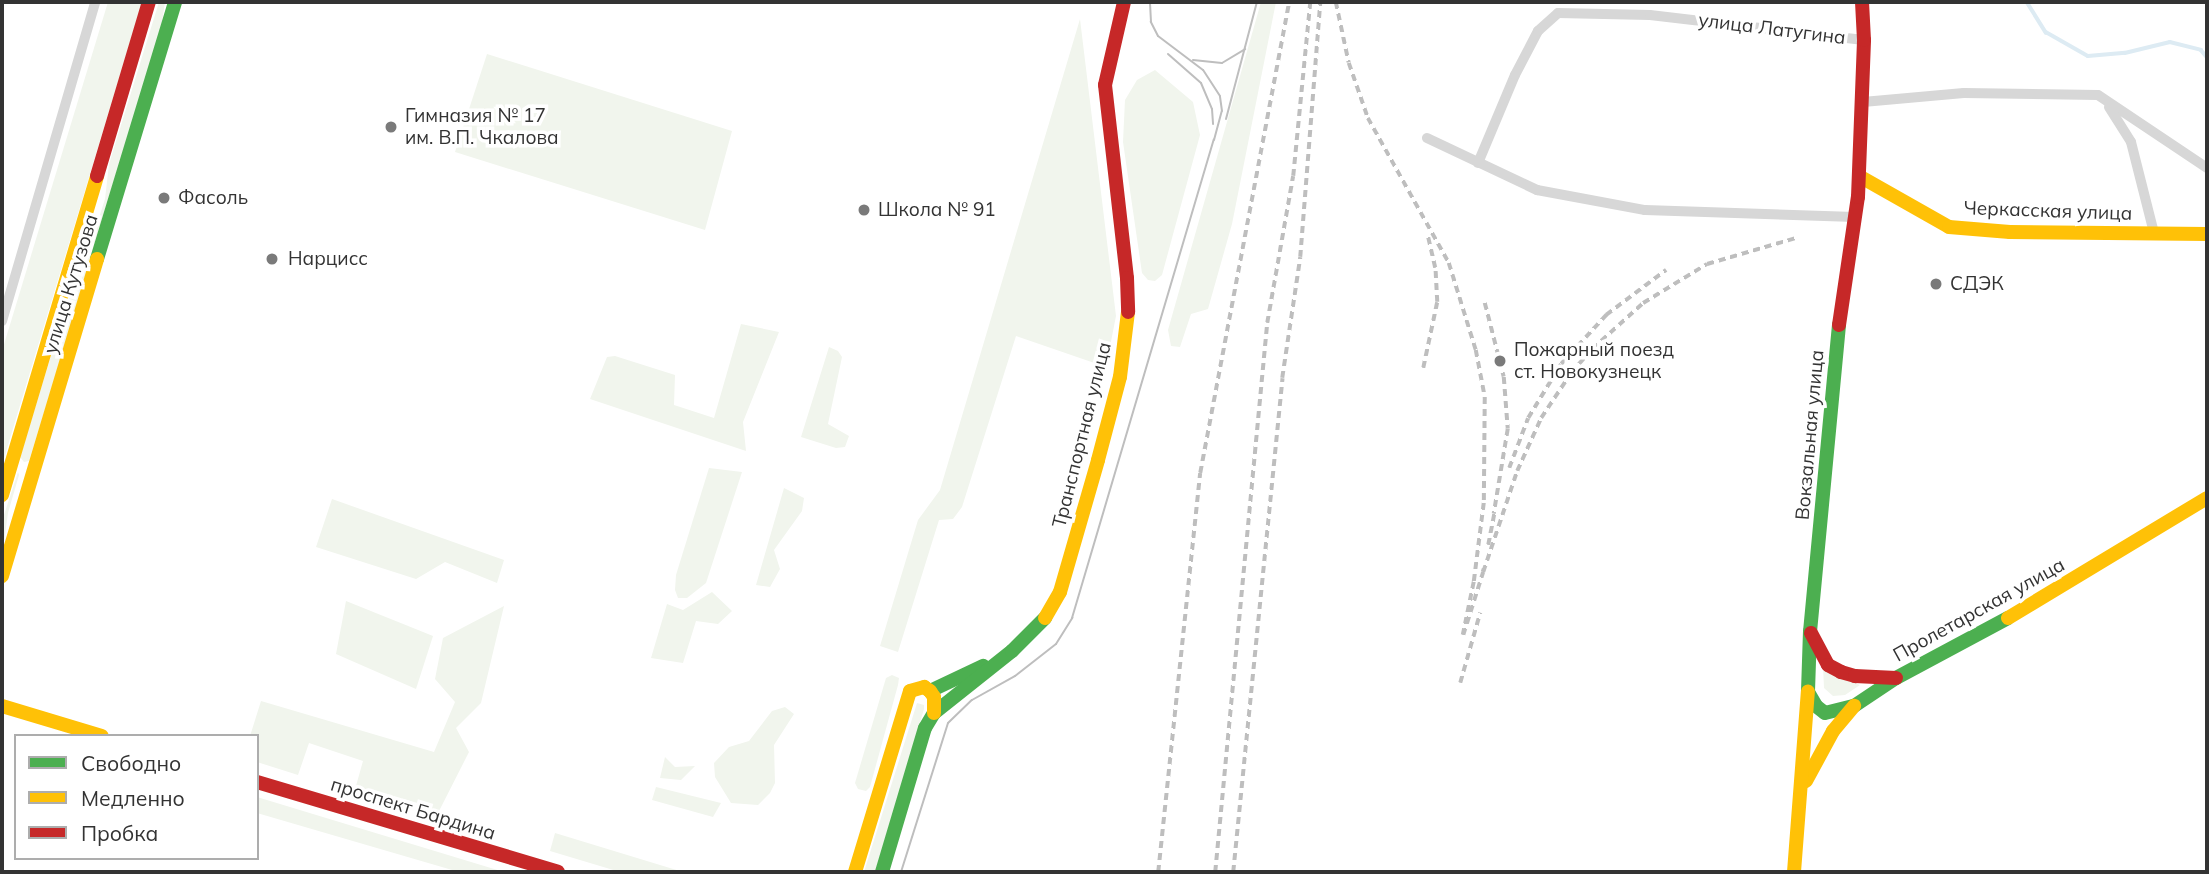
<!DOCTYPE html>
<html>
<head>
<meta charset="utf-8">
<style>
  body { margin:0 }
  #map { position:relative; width:2209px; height:874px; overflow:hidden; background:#fff; font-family:Mulish,sans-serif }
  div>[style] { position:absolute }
  .green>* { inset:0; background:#f1f5ed }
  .stream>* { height:3.5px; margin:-1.75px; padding:0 1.75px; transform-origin:1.75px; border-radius:1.75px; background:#ddebf3 }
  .street>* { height:10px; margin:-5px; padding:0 5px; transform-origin:5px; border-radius:5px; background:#d7d7d7 }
  .fast>* { height:14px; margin:-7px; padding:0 7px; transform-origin:7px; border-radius:7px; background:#4caf50 }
  .slow>* { height:14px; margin:-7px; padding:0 7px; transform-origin:7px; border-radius:7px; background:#ffc107 }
  .jam>* { height:14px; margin:-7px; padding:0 7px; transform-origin:7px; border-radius:7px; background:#c62828 }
  .tram>* { height:2px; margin:-1px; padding:0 1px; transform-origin:1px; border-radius:1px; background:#bebebe }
  .rail>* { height:3.5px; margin-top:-1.75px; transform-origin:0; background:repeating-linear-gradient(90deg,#bebebe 0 7px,transparent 0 12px) }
  .dots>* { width:19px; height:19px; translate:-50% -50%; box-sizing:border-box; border:4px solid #fff; border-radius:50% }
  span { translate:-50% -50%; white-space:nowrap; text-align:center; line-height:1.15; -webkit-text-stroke:7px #fff; paint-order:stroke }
  .street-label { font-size:19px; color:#333 }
  .poi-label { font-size:19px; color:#333 }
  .left { translate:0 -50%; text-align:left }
  .frame { position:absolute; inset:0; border:4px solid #333; pointer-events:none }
  .legend { position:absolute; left:14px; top:734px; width:245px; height:126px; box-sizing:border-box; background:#fff; border:2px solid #adadad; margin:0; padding:9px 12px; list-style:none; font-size:21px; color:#333 }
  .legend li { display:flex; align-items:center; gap:14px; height:35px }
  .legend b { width:35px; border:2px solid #adadad }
</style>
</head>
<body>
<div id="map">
  <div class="green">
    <i style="clip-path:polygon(108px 2px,142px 2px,2px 465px,2px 351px)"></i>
    <i style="clip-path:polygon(159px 2px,165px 2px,161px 29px,94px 244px,92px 240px,105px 199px,109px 164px)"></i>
    <i style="clip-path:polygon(1261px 2px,1276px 2px,1232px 224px,1208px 309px,1191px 314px,1180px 347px,1171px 346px,1168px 330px)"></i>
    <i style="clip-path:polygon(1080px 19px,1116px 316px,1106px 367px,1016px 336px,962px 507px,953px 519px,939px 520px,898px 652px,880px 646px,918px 520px,940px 490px)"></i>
    <i style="clip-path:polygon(487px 54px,732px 131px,705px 230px,455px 152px)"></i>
    <i style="clip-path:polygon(1155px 70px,1193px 102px,1200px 135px,1162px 275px,1155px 281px,1148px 280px,1142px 273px,1123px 142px,1125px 100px,1137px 80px)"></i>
    <i style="clip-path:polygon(86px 255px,92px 257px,29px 461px,24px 462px,20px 457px,81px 258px)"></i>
    <i style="clip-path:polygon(741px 324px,779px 332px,743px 422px,746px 451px,590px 399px,607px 357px,615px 356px,675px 375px,674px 405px,714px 418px)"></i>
    <i style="clip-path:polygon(829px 347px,838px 351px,842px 357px,828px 424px,849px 436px,845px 447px,836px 448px,801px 437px)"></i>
    <i style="clip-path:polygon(709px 468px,742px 472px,706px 583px,687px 598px,678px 598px,675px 590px,676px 575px)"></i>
    <i style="clip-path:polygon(18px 472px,19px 475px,8px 513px,2px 556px,2px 521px)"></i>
    <i style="clip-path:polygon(784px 488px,804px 498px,802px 511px,774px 550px,780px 569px,770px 587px,756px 585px)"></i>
    <i style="clip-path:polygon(332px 499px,504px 560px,497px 583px,445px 562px,416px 579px,316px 547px)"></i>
    <i style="clip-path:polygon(712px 592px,732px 611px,718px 624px,696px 621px,683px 663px,651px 658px,667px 604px,683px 610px)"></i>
    <i style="clip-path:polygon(346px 601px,433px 636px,416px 689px,336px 654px)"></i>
    <i style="clip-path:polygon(504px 606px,481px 703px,456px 728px,469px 752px,436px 817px,354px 793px,363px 761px,309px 743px,298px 775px,257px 762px,257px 736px,250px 736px,261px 701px,434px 752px,455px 702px,435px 679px,443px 638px)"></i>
    <i style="clip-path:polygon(1823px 666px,1837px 675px,1860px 685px,1845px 695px,1833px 696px,1824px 688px)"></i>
    <i style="clip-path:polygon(892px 675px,899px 678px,898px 685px,870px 787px,866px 791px,858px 789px,855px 783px,886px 678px)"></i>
    <i style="clip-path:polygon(917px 703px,924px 705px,924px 709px,875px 872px,864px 872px)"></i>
    <i style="clip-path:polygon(785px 707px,794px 714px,774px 745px,775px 783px,770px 793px,758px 805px,731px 803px,715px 777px,714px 763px,729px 747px,749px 741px,772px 711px)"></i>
    <i style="clip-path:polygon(665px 757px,675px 767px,695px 766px,681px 780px,660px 778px)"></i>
    <i style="clip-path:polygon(656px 787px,721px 803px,713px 817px,652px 800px)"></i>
    <i style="clip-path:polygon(257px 797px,504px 872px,505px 872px,459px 872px,257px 813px)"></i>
    <i style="clip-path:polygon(555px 833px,683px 872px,620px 872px,550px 851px)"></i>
  </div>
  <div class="stream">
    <i style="left:2027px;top:2px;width:36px;rotate:58deg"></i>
    <i style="left:2046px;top:32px;width:48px;rotate:29.7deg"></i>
    <i style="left:2088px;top:56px;width:37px;rotate:-5deg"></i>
    <i style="left:2125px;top:53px;width:46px;rotate:-13.7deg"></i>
    <i style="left:2170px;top:42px;width:32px;rotate:14deg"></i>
    <i style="left:2201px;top:50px;width:9px;rotate:49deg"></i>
  </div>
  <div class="street">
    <i style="left:1863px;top:102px;width:101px;rotate:-5.1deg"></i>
    <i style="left:1964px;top:93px;width:134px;rotate:0.9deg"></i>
    <i style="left:2098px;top:95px;width:131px;rotate:33.8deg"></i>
    <i style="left:2109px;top:107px;width:41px;rotate:57.8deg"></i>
    <i style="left:2131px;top:142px;width:94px;rotate:75.8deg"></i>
    <i style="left:1427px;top:138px;width:122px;rotate:25.3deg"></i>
    <i style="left:1537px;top:190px;width:110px;rotate:10.5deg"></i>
    <i style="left:1645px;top:210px;width:210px;rotate:1.9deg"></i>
    <i style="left:1478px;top:163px;width:95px;rotate:-67.2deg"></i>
    <i style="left:1515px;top:75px;width:50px;rotate:-62.4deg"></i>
    <i style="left:1538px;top:31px;width:27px;rotate:-42deg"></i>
    <i style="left:1558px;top:13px;width:92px;rotate:1.2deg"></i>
    <i style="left:1650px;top:15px;width:215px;rotate:6.7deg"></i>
    <i style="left:2px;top:321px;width:332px;rotate:-73.7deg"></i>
  </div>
  <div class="fast">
    <i style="left:97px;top:259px;width:269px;rotate:-73.1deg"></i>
    <i style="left:1839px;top:325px;width:307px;rotate:95.4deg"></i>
    <i style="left:1810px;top:631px;width:61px;rotate:91.9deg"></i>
    <i style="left:1808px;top:692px;width:16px;rotate:60deg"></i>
    <i style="left:1816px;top:706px;width:11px;rotate:38deg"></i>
    <i style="left:1825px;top:713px;width:30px;rotate:-14deg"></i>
    <i style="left:1854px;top:706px;width:50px;rotate:-33.7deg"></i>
    <i style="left:1896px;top:678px;width:127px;rotate:-28.2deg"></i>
    <i style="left:930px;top:691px;width:59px;rotate:-25.3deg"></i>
    <i style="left:882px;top:872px;width:150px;rotate:-73.4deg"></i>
    <i style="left:925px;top:728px;width:17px;rotate:-59deg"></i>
    <i style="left:934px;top:713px;width:100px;rotate:-38.5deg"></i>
    <i style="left:1012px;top:651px;width:47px;rotate:-45deg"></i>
  </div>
  <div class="slow">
    <i style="left:1859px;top:176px;width:103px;rotate:29.5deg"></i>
    <i style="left:1949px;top:227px;width:61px;rotate:4.7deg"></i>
    <i style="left:2010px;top:232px;width:197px;rotate:0.6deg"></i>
    <i style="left:2px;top:495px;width:333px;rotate:-73.4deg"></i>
    <i style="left:2px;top:576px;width:331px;rotate:-73.3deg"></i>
    <i style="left:1045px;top:618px;width:30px;rotate:-60deg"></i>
    <i style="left:1060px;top:592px;width:137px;rotate:-73.9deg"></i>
    <i style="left:1098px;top:460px;width:86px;rotate:-75.2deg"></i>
    <i style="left:1120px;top:377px;width:65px;rotate:-83deg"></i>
    <i style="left:2008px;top:618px;width:232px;rotate:-31.1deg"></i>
    <i style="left:2px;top:706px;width:104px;rotate:16.7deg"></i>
    <i style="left:1806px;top:781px;width:57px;rotate:-61.6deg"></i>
    <i style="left:1833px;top:731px;width:33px;rotate:-50deg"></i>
    <i style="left:855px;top:872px;width:189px;rotate:-73.1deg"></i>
    <i style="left:910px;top:691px;width:15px;rotate:-16deg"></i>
    <i style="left:924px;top:687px;width:7px;rotate:34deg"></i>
    <i style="left:930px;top:691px;width:7px;rotate:56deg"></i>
    <i style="left:934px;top:697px;width:16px;rotate:90deg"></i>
    <i style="left:1794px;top:872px;width:181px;rotate:-85.6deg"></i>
  </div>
  <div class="jam">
    <i style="left:1124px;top:2px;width:85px;rotate:102.9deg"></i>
    <i style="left:1105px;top:85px;width:194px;rotate:83.5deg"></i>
    <i style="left:1127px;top:278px;width:34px;rotate:88deg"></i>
    <i style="left:97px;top:176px;width:182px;rotate:-73.4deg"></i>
    <i style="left:1839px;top:325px;width:129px;rotate:-81.6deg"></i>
    <i style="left:1858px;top:197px;width:157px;rotate:-87.8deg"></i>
    <i style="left:1864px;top:40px;width:38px;rotate:-93deg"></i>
    <i style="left:1811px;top:633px;width:36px;rotate:62deg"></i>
    <i style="left:1828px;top:665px;width:15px;rotate:28deg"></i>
    <i style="left:1841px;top:672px;width:15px;rotate:16deg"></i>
    <i style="left:1855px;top:676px;width:41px;rotate:2.8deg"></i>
    <i style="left:257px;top:782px;width:314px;rotate:16.6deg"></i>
  </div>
  <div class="tram">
    <i style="left:1168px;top:54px;width:44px;rotate:41.3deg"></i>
    <i style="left:1201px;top:83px;width:28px;rotate:67deg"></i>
    <i style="left:1212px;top:109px;width:15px;rotate:86deg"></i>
    <i style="left:1193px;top:60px;width:29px;rotate:6deg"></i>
    <i style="left:1222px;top:63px;width:27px;rotate:-31deg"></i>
    <i style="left:1226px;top:119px;width:121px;rotate:-75.2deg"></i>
    <i style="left:901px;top:872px;width:156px;rotate:-72.5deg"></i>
    <i style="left:948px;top:723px;width:33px;rotate:-44deg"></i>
    <i style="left:972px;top:700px;width:49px;rotate:-29.2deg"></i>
    <i style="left:1015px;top:676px;width:52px;rotate:-38deg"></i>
    <i style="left:1056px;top:644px;width:31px;rotate:-58deg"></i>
    <i style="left:1072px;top:618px;width:499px;rotate:-73.5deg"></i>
    <i style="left:1214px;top:140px;width:30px;rotate:-75deg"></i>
    <i style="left:1222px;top:111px;width:15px;rotate:-98deg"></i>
    <i style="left:1220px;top:96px;width:31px;rotate:-123deg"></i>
    <i style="left:1203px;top:70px;width:56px;rotate:-142.9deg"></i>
    <i style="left:1158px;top:36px;width:16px;rotate:-117deg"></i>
    <i style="left:1151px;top:22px;width:20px;rotate:-93deg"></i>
  </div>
  <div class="rail">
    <i style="left:1336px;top:2px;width:62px;rotate:78deg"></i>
    <i style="left:1349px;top:63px;width:58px;rotate:70.9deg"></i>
    <i style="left:1368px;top:118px;width:166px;rotate:60.8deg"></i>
    <i style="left:1449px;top:263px;width:91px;rotate:72.8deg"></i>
    <i style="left:1476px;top:350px;width:48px;rotate:79.2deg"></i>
    <i style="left:1485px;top:397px;width:106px;rotate:90.5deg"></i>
    <i style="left:1484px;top:503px;width:80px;rotate:97.2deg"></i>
    <i style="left:1474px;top:582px;width:54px;rotate:101.7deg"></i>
    <i style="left:1463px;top:635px;width:66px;rotate:-72.4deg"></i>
    <i style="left:1485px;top:303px;width:76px;rotate:75.6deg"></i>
    <i style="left:1504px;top:377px;width:52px;rotate:85.6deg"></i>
    <i style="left:1508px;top:429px;width:86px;rotate:99.4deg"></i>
    <i style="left:1423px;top:368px;width:67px;rotate:-78deg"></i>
    <i style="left:1437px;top:302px;width:34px;rotate:-93deg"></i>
    <i style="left:1435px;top:268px;width:35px;rotate:-103deg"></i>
    <i style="left:1509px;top:468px;width:53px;rotate:-69.2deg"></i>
    <i style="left:1528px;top:418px;width:63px;rotate:-58.6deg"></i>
    <i style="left:1561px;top:364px;width:67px;rotate:-47.4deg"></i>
    <i style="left:1606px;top:315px;width:75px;rotate:-36.9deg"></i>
    <i style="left:1488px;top:545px;width:32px;rotate:-79deg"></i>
    <i style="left:1484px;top:569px;width:3px;rotate:108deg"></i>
    <i style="left:1483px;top:572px;width:107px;rotate:-71.4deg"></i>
    <i style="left:1517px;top:471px;width:58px;rotate:-65.6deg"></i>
    <i style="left:1541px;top:418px;width:54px;rotate:-56.3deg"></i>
    <i style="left:1571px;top:373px;width:32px;rotate:-49deg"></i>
    <i style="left:1592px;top:349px;width:69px;rotate:-42deg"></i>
    <i style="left:1643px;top:303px;width:75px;rotate:-31.4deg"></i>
    <i style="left:1707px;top:264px;width:93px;rotate:-16.3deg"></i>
    <i style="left:1460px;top:683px;width:73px;rotate:-74.1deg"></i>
    <i style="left:1158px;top:872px;width:401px;rotate:-84deg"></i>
    <i style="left:1200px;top:473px;width:479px;rotate:-79.3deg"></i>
    <i style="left:1215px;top:872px;width:551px;rotate:-84.59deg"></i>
    <i style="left:1267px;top:323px;width:149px;rotate:-80deg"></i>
    <i style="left:1293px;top:176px;width:175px;rotate:-84.4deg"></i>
    <i style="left:1233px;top:872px;width:496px;rotate:-84.3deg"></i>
    <i style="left:1282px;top:378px;width:122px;rotate:-81.5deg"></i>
    <i style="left:1300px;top:257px;width:256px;rotate:-85.5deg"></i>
  </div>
  <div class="dots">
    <i style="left:391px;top:127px;background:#7a7a7a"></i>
    <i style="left:164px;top:198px;background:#7a7a7a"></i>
    <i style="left:864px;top:210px;background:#7a7a7a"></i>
    <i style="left:272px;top:259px;background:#7a7a7a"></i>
    <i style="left:1936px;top:284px;background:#7a7a7a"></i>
    <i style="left:1500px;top:361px;background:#7a7a7a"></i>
  </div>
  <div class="street-label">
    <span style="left:1772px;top:29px;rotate:7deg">улица Латугина</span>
    <span style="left:2048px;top:211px;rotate:2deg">Черкасская улица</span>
    <span style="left:71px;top:284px;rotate:-73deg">улица Кутузова</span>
    <span style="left:1082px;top:435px;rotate:-76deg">Транспортная улица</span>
    <span style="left:1810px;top:435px;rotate:-85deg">Вокзальная улица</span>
    <span style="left:1979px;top:610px;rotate:-29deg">Пролетарская улица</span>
    <span style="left:413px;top:809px;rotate:17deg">проспект Бардина</span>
  </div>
  <div class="poi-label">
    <span class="left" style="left:405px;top:127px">Гимназия № 17<br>им. В.П. Чкалова</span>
    <span class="left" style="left:178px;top:198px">Фасоль</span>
    <span class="left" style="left:878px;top:210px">Школа № 91</span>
    <span class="left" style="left:288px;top:259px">Нарцисс</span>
    <span class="left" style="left:1950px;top:284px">СДЭК</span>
    <span class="left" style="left:1514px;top:361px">Пожарный поезд<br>ст. Новокузнецк</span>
  </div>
  <div class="frame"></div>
  <ul class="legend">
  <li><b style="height:9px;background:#4caf50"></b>Свободно</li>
  <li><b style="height:9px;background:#ffc107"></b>Медленно</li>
  <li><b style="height:9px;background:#c62828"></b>Пробка</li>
  </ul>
</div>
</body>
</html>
